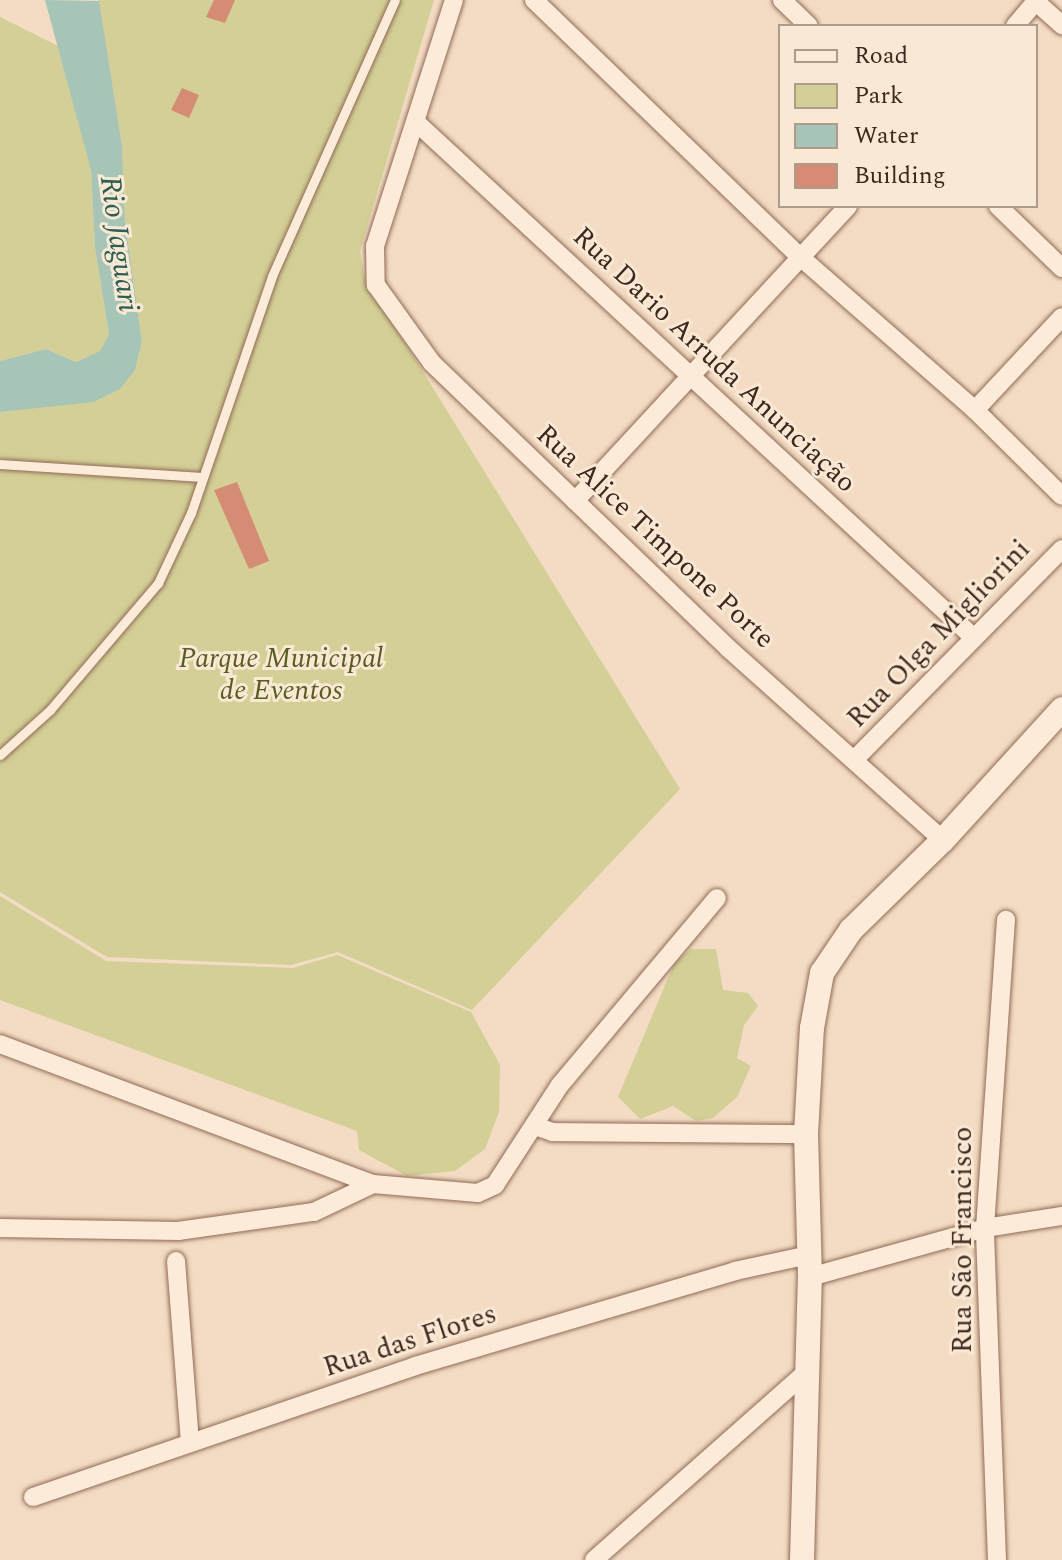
<!DOCTYPE html>
<html>
<head>
<meta charset="utf-8">
<style>
  body { margin:0 }
  #map { position:relative; width:1062px; height:1560px; overflow:hidden; background:#f3dcc3; font-family:Spectral,serif }
  div>[style] { position:absolute }
  .green>* { inset:0; background:#d3cf96 }
  .water>* { inset:0; background:#a6c5b7 }
  .building>* { inset:0; background:#d58c75 }
  .roads { filter:drop-shadow(0 0 2px #906b57) drop-shadow(0 0 2px #906b57) }
  .lane>* { height:9px; margin:-4.5px; padding:0 4.5px; transform-origin:4.5px; border-radius:4.5px; background:#fcebd8 }
  .street>* { height:18px; margin:-9px; padding:0 9px; transform-origin:9px; border-radius:9px; background:#fcebd8 }
  .secondary>* { height:24px; margin:-12px; padding:0 12px; transform-origin:12px; border-radius:12px; background:#fcebd8 }
  span { translate:-50% -50%; white-space:nowrap; text-align:center; line-height:1.15; -webkit-text-stroke:6px #f9e8d4; paint-order:stroke }
  .street-label { font-size:28px; color:#3e271d }
  .park-label { font-size:28px; color:#585d21; font-style:italic }
  .water-label { font-size:30px; color:#2b5f53; font-style:italic }
  .legend { position:absolute; left:778px; top:24px; width:260px; height:184px; box-sizing:border-box; background:#f9e8d4; border:2px solid #ae9b8b; margin:0; padding:10px 14px; list-style:none; font-size:24px; color:#3e271d }
  .legend li { display:flex; align-items:center; gap:16px; height:40px }
  .legend b { width:40px; border:2px solid #ae9b8b }
</style>
</head>
<body>
<div id="map">
  <div class="green">
    <i style="clip-path:polygon(98px 0,434px 0,360px 251px,364px 276px,680px 789px,472px 1010px,338px 952px,291px 965px,107px 957px,0 892px,0 412px,135px 370px,142px 342px,125px 221px,122px 146px)"></i>
    <i style="clip-path:polygon(0 17px,58px 46px,91px 169px,95px 248px,109px 334px,100px 351px,76px 362px,46px 349px,0 361px)"></i>
    <i style="clip-path:polygon(0 896px,106px 961px,293px 968px,337px 955px,471px 1012px,500px 1065px,499px 1112px,485px 1149px,455px 1171px,407px 1176px,359px 1150px,357px 1131px,0 1000px)"></i>
    <i style="clip-path:polygon(691px 949px,716px 949px,723px 990px,748px 993px,758px 1006px,744px 1025px,737px 1058px,751px 1066px,737px 1097px,713px 1118px,696px 1121px,673px 1106px,640px 1119px,618px 1097px,674px 964px)"></i>
  </div>
  <div class="water">
    <i style="clip-path:polygon(45px 0,99px 1px,122px 146px,125px 221px,142px 342px,135px 370px,120px 389px,93px 402px,0 412px,0 361px,46px 349px,76px 362px,100px 351px,109px 334px,95px 248px,91px 170px)"></i>
  </div>
  <div class="building">
    <i style="clip-path:polygon(214px 0,235px 0,225px 23px,206px 17px)"></i>
    <i style="clip-path:polygon(182px 88px,199px 95px,189px 118px,171px 110px)"></i>
    <i style="clip-path:polygon(237px 482px,269px 561px,249px 569px,214px 490px)"></i>
  </div>
  <div class="roads">
    <div class="lane">
      <i style="left:0;top:464px;width:202px;rotate:3.7deg"></i>
      <i style="left:0;top:755px;width:67px;rotate:-42deg"></i>
      <i style="left:50px;top:710px;width:167px;rotate:-49.6deg"></i>
      <i style="left:158px;top:583px;width:77px;rotate:-64.8deg"></i>
      <i style="left:191px;top:513px;width:250px;rotate:-71.1deg"></i>
      <i style="left:272px;top:276px;width:302px;rotate:-66deg"></i>
    </div>
    <div class="street">
      <i style="left:454px;top:0;width:258px;rotate:107.8deg"></i>
      <i style="left:375px;top:246px;width:39px;rotate:89deg"></i>
      <i style="left:376px;top:285px;width:96px;rotate:54.3deg"></i>
      <i style="left:432px;top:363px;width:411px;rotate:43.9deg"></i>
      <i style="left:728px;top:648px;width:288px;rotate:41.8deg"></i>
      <i style="left:534px;top:0;width:367px;rotate:44deg"></i>
      <i style="left:798px;top:255px;width:235px;rotate:41.2deg"></i>
      <i style="left:975px;top:410px;width:122px;rotate:44.7deg"></i>
      <i style="left:782px;top:0;width:37px;rotate:44deg"></i>
      <i style="left:1034px;top:0;width:38px;rotate:42deg"></i>
      <i style="left:1015px;top:26px;width:34px;rotate:-50deg"></i>
      <i style="left:417px;top:123px;width:757px;rotate:42.75deg"></i>
      <i style="left:998px;top:206px;width:89px;rotate:44.1deg"></i>
      <i style="left:975px;top:410px;width:127px;rotate:-46.9deg"></i>
      <i style="left:575px;top:501px;width:402px;rotate:-47.2deg"></i>
      <i style="left:855px;top:759px;width:295px;rotate:-45.4deg"></i>
      <i style="left:0;top:1044px;width:398px;rotate:20.6deg"></i>
      <i style="left:373px;top:1184px;width:105px;rotate:4.9deg"></i>
      <i style="left:478px;top:1193px;width:19px;rotate:-25deg"></i>
      <i style="left:495px;top:1185px;width:119px;rotate:-57deg"></i>
      <i style="left:560px;top:1085px;width:244px;rotate:-50deg"></i>
      <i style="left:535px;top:1126px;width:18px;rotate:19deg"></i>
      <i style="left:552px;top:1132px;width:254px;rotate:0.5deg"></i>
      <i style="left:0;top:1228px;width:178px;rotate:1deg"></i>
      <i style="left:178px;top:1231px;width:137px;rotate:-8deg"></i>
      <i style="left:314px;top:1212px;width:65px;rotate:-25.4deg"></i>
      <i style="left:176px;top:1261px;width:181px;rotate:85.6deg"></i>
      <i style="left:810px;top:1277px;width:182px;rotate:-15.6deg"></i>
      <i style="left:985px;top:1228px;width:78px;rotate:-8.9deg"></i>
      <i style="left:33px;top:1497px;width:404px;rotate:-18.9deg"></i>
      <i style="left:415px;top:1366px;width:334px;rotate:-16.5deg"></i>
      <i style="left:735px;top:1271px;width:76px;rotate:-12.2deg"></i>
      <i style="left:594px;top:1560px;width:286px;rotate:-41.5deg"></i>
      <i style="left:997px;top:1560px;width:332px;rotate:-92.1deg"></i>
      <i style="left:985px;top:1228px;width:309px;rotate:-86.1deg"></i>
    </div>
    <div class="secondary">
      <i style="left:802px;top:1560px;width:283px;rotate:-88.4deg"></i>
      <i style="left:810px;top:1277px;width:143px;rotate:-91.6deg"></i>
      <i style="left:806px;top:1134px;width:106px;rotate:-86.8deg"></i>
      <i style="left:812px;top:1028px;width:56px;rotate:-79.7deg"></i>
      <i style="left:822px;top:973px;width:52px;rotate:-56deg"></i>
      <i style="left:851px;top:930px;width:129px;rotate:-44.4deg"></i>
      <i style="left:943px;top:840px;width:177px;rotate:-47.7deg"></i>
    </div>
  </div>
  <div class="street-label">
    <span style="left:714px;top:360px;rotate:43deg">Rua Dario Arruda Anunciação</span>
    <span style="left:655px;top:537px;rotate:43deg">Rua Alice Timpone Porte</span>
    <span style="left:939px;top:634px;rotate:-46deg">Rua Olga Migliorini</span>
    <span style="left:963px;top:1240px;rotate:-90deg">Rua São Francisco</span>
    <span style="left:410px;top:1341px;rotate:-18deg">Rua das Flores</span>
  </div>
  <div class="park-label">
    <span style="left:281px;top:675px">Parque Municipal<br>de Eventos</span>
  </div>
  <div class="water-label">
    <span style="left:119px;top:244px;rotate:82deg">Rio Jaguari</span>
  </div>
  <ul class="legend">
  <li><b style="height:10px;background:#fcebd8"></b>Road</li>
  <li><b style="height:22px;background:#d3cf96"></b>Park</li>
  <li><b style="height:22px;background:#a6c5b7"></b>Water</li>
  <li><b style="height:22px;background:#d58c75"></b>Building</li>
  </ul>
</div>
</body>
</html>
